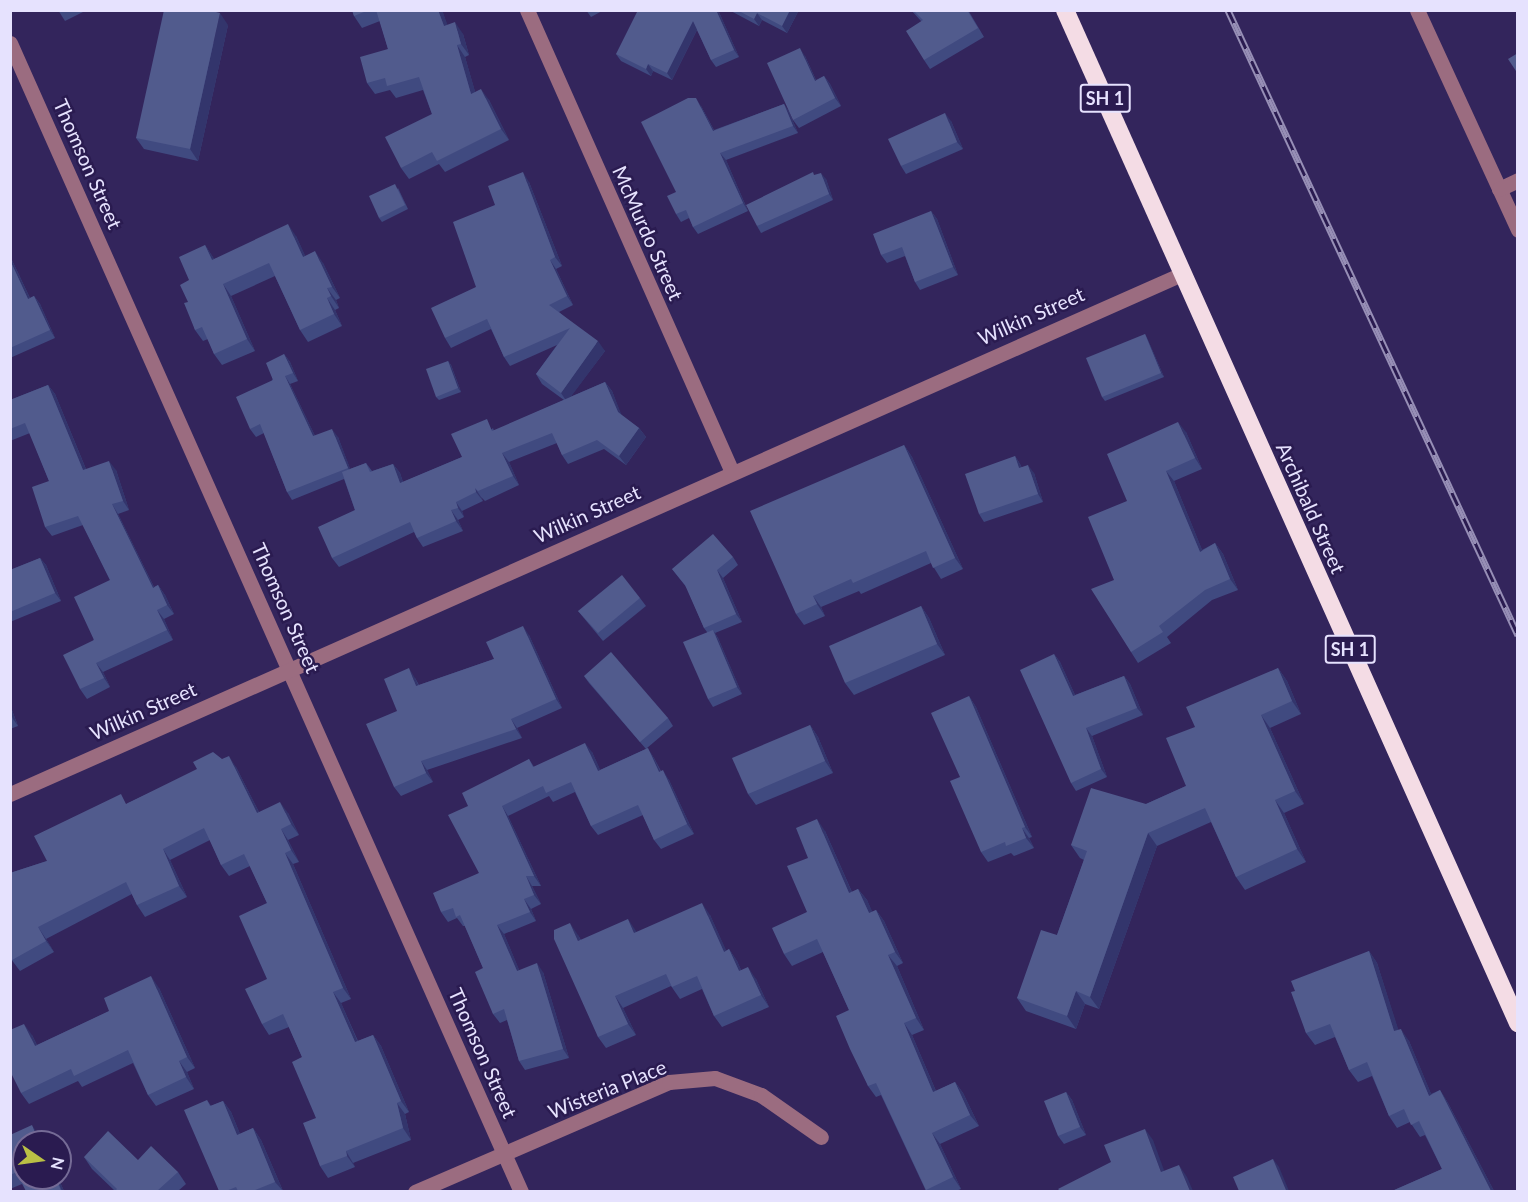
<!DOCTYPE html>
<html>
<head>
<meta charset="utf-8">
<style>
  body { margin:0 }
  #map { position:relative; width:1528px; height:1202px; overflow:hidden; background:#33255c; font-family:Lato,sans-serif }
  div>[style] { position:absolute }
  .minor>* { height:15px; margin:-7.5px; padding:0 7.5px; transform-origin:7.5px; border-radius:7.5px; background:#9b6c80 }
  .highway>* { height:18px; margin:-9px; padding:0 9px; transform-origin:9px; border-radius:9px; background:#f4dce5 }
  .rail>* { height:7px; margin-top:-3.5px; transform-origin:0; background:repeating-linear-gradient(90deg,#2a1b50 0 14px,#978fb6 0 28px); box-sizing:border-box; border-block:2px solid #978fb6 }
  .wall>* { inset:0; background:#404a80 }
  .shaded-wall>* { inset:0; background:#33356c }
  .building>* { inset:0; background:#515b8d }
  span { translate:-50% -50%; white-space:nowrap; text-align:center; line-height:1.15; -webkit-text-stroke:5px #2a1b50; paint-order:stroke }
  .shield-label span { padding:2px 4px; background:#2a1b50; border:2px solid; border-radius:4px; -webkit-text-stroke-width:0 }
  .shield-label { font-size:18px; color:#e6e2fe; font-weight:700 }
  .street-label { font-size:20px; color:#e6e2fe }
  .frame { position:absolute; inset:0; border:12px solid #e6e2fe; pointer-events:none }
  .north { position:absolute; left:12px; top:1130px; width:60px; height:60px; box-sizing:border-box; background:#2a1b50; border:2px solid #756b96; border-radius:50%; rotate:103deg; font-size:16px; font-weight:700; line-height:24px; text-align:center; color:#e6e2fe }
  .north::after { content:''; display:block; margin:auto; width:21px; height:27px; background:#bac045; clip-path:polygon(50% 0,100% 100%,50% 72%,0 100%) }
</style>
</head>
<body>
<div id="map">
  <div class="minor">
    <i style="left:527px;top:10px;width:505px;rotate:66.07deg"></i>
    <i style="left:1417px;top:10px;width:242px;rotate:65.3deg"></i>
    <i style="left:10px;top:43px;width:1258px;rotate:66.02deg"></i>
    <i style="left:1499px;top:189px;width:21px;rotate:-25deg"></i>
    <i style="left:10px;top:794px;width:1282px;rotate:-23.93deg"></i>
    <i style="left:415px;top:1192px;width:277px;rotate:-23.4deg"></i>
    <i style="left:669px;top:1082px;width:46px;rotate:-5deg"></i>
    <i style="left:715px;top:1078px;width:49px;rotate:20.3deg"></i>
    <i style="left:761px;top:1095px;width:73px;rotate:35deg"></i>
  </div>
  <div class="highway">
    <i style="left:1065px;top:10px;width:1110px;rotate:65.91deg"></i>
  </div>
  <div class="rail">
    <i style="left:1228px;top:10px;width:689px;rotate:65.11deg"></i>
  </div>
  <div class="wall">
    <i style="clip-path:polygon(58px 10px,87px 10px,65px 21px)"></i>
    <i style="clip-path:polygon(352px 10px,442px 10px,447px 25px,463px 34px,469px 55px,465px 57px,475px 92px,489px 100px,509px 140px,445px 172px,439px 164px,409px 179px,401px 168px,432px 114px,423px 90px,396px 98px,390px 90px,375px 94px,367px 83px,388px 49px,380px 21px,362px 28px,354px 16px)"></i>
    <i style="clip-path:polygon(586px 10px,604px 10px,591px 17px)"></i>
    <i style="clip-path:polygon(718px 10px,739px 57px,716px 67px,711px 60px,697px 30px,672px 80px,653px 71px,651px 76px,621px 61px,616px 54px)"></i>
    <i style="clip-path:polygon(729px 10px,799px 10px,787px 33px,762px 20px,759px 26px)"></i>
    <i style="clip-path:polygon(911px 10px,968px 10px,984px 37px,930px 69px,924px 60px,921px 21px)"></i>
    <i style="clip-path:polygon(228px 25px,198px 161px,144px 149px,136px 138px)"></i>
    <i style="clip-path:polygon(805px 56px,816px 80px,824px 76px,830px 84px,841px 106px,799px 128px,793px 120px)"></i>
    <i style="clip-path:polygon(784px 104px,789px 112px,798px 133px,726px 160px,748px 211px,698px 234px,693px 227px,689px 218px,681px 222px,676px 214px,676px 192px,701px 106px,714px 130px)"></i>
    <i style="clip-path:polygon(951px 121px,963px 149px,906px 174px,901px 166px)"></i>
    <i style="clip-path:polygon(815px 175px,826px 179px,833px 200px,761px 233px,757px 226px)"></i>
    <i style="clip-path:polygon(529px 182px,562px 266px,556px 269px,573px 305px,559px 312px,605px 351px,570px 397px,605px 382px,612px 391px,621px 415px,639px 428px,646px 437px,626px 465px,604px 449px,568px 464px,562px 455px,557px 443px,509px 462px,519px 485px,485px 501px,481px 497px,483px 501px,462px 511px,464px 517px,458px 520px,463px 531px,423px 547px,417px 538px,414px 532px,339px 567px,332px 558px,355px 510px,344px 479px,292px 500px,287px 492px,264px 433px,256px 437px,250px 429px,284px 354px,290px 362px,298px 381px,290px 384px,315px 436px,338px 437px,350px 469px,366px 463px,372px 471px,393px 464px,400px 473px,403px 482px,462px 457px,493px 428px,494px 431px,564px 400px,542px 384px,536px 374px,557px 345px,510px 366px,504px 357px,491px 329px,451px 348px,445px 338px,476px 287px,495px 205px)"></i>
    <i style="clip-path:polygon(398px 188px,408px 209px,382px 222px,379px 218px)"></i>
    <i style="clip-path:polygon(931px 211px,937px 219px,958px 275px,920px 290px,915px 282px,905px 256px,887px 263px,881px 255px)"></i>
    <i style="clip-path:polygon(296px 236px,305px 256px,323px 263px,340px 298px,336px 300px,339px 308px,335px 310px,342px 326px,308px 342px,300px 330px,275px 276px,231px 296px,255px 351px,222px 365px,214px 354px,208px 339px,203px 341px,195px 330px,188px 302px,189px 280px,205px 245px,214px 259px)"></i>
    <i style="clip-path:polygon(10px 256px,30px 298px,34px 296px,40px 304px,55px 338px,10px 358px)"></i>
    <i style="clip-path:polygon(1145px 334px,1147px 338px,1164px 377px,1105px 401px,1102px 397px)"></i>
    <i style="clip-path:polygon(448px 361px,451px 365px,461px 392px,439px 400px,436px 397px)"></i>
    <i style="clip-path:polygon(48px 385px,55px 394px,86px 469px,116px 470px,129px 510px,118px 514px,154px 587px,158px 585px,165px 595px,174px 614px,164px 619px,173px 640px,103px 672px,110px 687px,87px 699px,80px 689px,110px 580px,83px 525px,52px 536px,45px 527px,49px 481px,30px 433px,10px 441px,10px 400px)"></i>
    <i style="clip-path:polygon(1186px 432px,1202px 469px,1174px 481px,1202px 550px,1215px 543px,1223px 554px,1238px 590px,1212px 600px,1167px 637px,1171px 643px,1138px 663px,1131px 652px,1114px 580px,1127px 501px)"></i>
    <i style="clip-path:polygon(904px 445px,912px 457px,963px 569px,941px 579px,931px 563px,861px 594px,859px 591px,821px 607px,825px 616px,804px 625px,796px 614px)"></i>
    <i style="clip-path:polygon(1015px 456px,1020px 464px,1022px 468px,1034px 473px,1043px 502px,984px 522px,979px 514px)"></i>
    <i style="clip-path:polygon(733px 557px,738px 565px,723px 578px,742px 622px,715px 633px,718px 638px,742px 694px,713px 707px,708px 699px,707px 632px,704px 628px,687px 588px,672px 569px)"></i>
    <i style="clip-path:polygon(40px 558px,46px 565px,61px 601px,10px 622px,10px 570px)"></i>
    <i style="clip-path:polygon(640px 598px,646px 606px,603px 641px,578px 611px)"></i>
    <i style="clip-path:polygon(921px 606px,929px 618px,945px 655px,854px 695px,845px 683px)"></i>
    <i style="clip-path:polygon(529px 635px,562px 708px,517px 728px,522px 738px,427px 770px,433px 782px,401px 796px,394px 787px,397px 711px,415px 678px,419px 685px,494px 659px)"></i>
    <i style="clip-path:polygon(1054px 654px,1060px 662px,1075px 695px,1124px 676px,1130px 684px,1143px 715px,1092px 736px,1107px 777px,1076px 791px,1071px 783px)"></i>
    <i style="clip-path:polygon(1278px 668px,1287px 681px,1301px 714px,1270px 728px,1304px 804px,1284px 813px,1306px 862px,1245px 890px,1236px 877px,1211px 822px,1157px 846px,1099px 1009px,1085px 1004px,1076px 1029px,1026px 1011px,1017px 998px,1057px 935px,1084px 860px,1080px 858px,1071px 845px,1146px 804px,1186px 786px,1195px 727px)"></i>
    <i style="clip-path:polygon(584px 676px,668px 718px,673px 726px,647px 748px,654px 758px,661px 771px,669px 780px,694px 834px,661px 849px,654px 840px,643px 815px,598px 835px,591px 826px,575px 792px,553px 802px,549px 796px,508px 816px,541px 886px,532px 886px,541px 904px,531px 909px,536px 921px,504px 934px,519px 970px,543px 972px,569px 1058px,525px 1070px,519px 1061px,507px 1020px,500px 1023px,493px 1014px,483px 968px,465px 926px,463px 926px,457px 918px,448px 922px,441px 912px,479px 873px,468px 806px,529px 759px,534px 767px,592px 752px,600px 770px,646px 749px,589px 683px)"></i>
    <i style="clip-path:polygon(969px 696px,976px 707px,1032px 837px,1029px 838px,1034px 848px,1014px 856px,1011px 853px,988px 862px,981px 852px)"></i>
    <i style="clip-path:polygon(10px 705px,18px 726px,10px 729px)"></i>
    <i style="clip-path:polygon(810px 725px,818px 737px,833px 773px,756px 805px,748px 794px)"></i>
    <i style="clip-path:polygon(222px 759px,236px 767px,259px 812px,288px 813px,299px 835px,288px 840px,299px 862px,293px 864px,351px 999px,341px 1003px,358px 1041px,373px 1035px,381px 1046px,409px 1112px,405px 1114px,411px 1140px,353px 1163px,355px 1167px,328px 1178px,320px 1166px,316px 1118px,302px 1057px,289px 1027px,269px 1035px,262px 1024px,267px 979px,267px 903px,250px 866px,229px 876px,221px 865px,210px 840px,170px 860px,187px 897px,145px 917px,137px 905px,132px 894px,46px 939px,54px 952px,20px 971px,11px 959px,10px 959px,10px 873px,47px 861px,128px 803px)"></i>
    <i style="clip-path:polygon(825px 831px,852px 892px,858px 889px,867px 900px,872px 912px,876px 910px,884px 921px,903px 963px,897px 966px,924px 1030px,912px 1035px,936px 1091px,955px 1082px,963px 1093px,979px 1126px,940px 1144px,961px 1189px,956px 1191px,926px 1191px,881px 1095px,876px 1097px,868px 1086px,849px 1010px,823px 952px,792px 966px,784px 954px,807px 912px,808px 858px)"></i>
    <i style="clip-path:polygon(710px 915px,726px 951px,729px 949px,737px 961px,741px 970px,756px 979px,769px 1007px,722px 1027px,714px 1016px,702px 989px,680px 999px,671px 986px,623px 1008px,636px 1035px,606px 1048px,598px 1037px,578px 935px,581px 940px,637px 932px)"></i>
    <i style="clip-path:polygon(1369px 951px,1377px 963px,1398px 1030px,1409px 1041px,1431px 1094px,1440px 1090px,1448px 1103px,1494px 1191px,1392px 1191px,1442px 1169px,1425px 1135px,1420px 1137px,1410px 1122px,1397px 1128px,1389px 1116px,1372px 1076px,1358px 1082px,1349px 1070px,1335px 1037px,1315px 1045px,1306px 1033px,1295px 991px)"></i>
    <i style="clip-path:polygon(159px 988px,195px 1068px,187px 1072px,194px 1089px,156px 1106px,148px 1095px,133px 1063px,82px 1087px,78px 1081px,29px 1104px,21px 1093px,32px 1035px,37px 1045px)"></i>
    <i style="clip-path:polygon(1066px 1092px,1072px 1100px,1086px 1135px,1064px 1144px,1058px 1136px)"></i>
    <i style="clip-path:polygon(207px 1100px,211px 1106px,223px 1101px,231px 1112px,240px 1134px,253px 1128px,261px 1140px,283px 1191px,219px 1191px)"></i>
    <i style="clip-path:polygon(10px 1135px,39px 1136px,24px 1178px,58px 1178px,64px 1191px,26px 1191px,22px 1184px,10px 1189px)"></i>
    <i style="clip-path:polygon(84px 1157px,138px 1160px,178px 1172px,186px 1184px,178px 1191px,115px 1191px,92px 1169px)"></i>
  </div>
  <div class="shaded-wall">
    <i style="clip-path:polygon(438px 10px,442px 10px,452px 37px,444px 26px)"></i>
    <i style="clip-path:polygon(716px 10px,718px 10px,739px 57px,734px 50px)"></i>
    <i style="clip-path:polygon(790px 10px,799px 10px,787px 33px,782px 26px)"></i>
    <i style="clip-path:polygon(220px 13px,228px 25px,198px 161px,190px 149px)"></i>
    <i style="clip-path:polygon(757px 13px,762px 20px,759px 26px,754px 19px)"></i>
    <i style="clip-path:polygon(693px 21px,698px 28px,672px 80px,667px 73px)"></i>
    <i style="clip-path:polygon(455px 22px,463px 34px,469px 55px,461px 44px)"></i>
    <i style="clip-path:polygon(457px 45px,465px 57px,479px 105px,471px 94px)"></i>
    <i style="clip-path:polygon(800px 48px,805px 56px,820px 89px,815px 81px)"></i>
    <i style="clip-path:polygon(648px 64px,653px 71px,651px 76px,646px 69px)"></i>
    <i style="clip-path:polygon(824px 76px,830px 84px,841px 106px,835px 98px)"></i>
    <i style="clip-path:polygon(481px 89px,489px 100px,509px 140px,501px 129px)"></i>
    <i style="clip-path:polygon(696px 98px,701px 106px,718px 138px,713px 131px)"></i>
    <i style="clip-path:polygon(784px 104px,789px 112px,798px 133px,793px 126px)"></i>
    <i style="clip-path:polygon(945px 113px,951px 121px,963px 149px,957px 142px)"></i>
    <i style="clip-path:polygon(720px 153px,726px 160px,748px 211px,743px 203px)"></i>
    <i style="clip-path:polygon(523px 172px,529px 182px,562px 266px,555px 257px)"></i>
    <i style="clip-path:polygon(821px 173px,826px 179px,833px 200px,829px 194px)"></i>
    <i style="clip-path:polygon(931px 211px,937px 219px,958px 275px,953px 267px)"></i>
    <i style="clip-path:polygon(288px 224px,296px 236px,311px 268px,303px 257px)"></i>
    <i style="clip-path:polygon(205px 245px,213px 257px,220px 272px,212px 260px)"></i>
    <i style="clip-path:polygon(315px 251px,323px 263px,340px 298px,332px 287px)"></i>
    <i style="clip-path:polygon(10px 256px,34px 307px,28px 299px,10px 260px)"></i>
    <i style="clip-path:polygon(550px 260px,556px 269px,573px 305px,567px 296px)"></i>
    <i style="clip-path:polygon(223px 284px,231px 296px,255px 351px,247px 339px)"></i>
    <i style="clip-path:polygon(327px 288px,336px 300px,339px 308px,331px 296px)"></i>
    <i style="clip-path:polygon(34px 296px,40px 304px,55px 338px,50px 330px)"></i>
    <i style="clip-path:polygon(327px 298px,335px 310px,342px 326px,334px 314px)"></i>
    <i style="clip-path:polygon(1145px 334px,1147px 338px,1164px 377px,1161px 373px)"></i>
    <i style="clip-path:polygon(598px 341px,605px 351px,567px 402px,561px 393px)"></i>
    <i style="clip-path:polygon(284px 354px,290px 362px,298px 381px,293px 373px)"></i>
    <i style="clip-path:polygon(448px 361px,451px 365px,461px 392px,458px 388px)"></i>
    <i style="clip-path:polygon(285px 376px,290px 384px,319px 444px,313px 436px)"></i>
    <i style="clip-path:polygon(605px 382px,612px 391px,624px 421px,618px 412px)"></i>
    <i style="clip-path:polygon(48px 385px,55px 394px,90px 479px,83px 470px)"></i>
    <i style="clip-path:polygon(1178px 422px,1186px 432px,1202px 469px,1195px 458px)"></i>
    <i style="clip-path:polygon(639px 428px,646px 437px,626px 465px,619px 456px)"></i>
    <i style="clip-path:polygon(332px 429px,338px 437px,353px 476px,348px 468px)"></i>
    <i style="clip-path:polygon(904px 445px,912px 457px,963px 569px,955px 558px)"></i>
    <i style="clip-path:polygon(502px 453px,509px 462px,519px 485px,513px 476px)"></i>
    <i style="clip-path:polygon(1015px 456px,1020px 464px,1025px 476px,1019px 468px)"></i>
    <i style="clip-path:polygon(109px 461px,116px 470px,129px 510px,123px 501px)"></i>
    <i style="clip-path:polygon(393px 464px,400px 473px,406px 492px,400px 483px)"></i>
    <i style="clip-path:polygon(1028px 465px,1034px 473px,1043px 502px,1038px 494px)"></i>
    <i style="clip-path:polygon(1166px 471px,1174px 481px,1207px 562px,1200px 552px)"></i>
    <i style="clip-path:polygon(475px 488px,481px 497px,483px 501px,476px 492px)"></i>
    <i style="clip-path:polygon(456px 502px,462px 511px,464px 517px,458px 508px)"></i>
    <i style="clip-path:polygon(112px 504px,118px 514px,159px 597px,153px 588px)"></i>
    <i style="clip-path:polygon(451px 510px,458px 520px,463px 531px,456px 521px)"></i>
    <i style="clip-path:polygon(1215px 543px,1223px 554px,1238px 590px,1230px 579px)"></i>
    <i style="clip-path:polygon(40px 558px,46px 565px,61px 601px,55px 593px)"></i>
    <i style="clip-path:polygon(717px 570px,723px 578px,742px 622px,736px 614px)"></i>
    <i style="clip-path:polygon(158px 585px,165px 595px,174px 614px,167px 605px)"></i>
    <i style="clip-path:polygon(813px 596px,821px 607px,825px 616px,817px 604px)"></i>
    <i style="clip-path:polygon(921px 606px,929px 618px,945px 655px,937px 644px)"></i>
    <i style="clip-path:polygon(157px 610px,164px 619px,173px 640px,167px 630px)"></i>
    <i style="clip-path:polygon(523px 626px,529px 635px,562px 708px,556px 699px)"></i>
    <i style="clip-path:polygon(713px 630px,718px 638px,742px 694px,737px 687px)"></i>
    <i style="clip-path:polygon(1054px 654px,1060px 662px,1079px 704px,1073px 696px)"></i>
    <i style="clip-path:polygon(96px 663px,103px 672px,110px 687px,104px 678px)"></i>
    <i style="clip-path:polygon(409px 668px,415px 678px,423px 695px,416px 686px)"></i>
    <i style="clip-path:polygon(1278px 668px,1287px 681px,1301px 714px,1292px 701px)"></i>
    <i style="clip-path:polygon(1124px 676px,1130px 684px,1143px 715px,1137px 708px)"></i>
    <i style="clip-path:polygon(969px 696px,976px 707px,1032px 837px,1025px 827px)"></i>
    <i style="clip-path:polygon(10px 705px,18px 726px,13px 719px,10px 712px)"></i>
    <i style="clip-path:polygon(1261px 715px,1270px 728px,1304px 804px,1295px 791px)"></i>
    <i style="clip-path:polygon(511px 719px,517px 728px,522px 738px,516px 729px)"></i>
    <i style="clip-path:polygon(810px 725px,818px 737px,833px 773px,825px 761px)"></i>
    <i style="clip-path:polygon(1086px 728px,1092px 736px,1107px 777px,1101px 769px)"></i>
    <i style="clip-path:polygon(585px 743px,592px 752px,605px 780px,598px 771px)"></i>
    <i style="clip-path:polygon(648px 748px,654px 758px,665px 781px,659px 772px)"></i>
    <i style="clip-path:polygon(229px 756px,236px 767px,265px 824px,257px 813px)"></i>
    <i style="clip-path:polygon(421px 761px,427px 770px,433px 782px,426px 773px)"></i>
    <i style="clip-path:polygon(663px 770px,669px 780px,694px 834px,687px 824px)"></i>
    <i style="clip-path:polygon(1275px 800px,1284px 813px,1306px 862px,1297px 849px)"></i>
    <i style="clip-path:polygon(280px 802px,288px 813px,299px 835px,291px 824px)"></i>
    <i style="clip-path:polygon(502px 806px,508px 816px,541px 886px,534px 876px)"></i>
    <i style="clip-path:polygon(817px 819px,825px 831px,857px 904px,849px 893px)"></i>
    <i style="clip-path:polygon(1022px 828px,1029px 838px,1034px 848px,1026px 838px)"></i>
    <i style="clip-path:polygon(281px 829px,288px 840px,299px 862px,291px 850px)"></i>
    <i style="clip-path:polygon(1148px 833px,1157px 846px,1099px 1009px,1090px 997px)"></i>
    <i style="clip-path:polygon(163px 849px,170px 860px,187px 897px,179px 886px)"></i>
    <i style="clip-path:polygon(285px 853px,293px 864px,351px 999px,343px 988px)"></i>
    <i style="clip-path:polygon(526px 876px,532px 886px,541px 904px,534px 895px)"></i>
    <i style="clip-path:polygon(858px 889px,867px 900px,878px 924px,869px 913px)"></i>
    <i style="clip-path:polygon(524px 899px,531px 909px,536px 921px,530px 912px)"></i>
    <i style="clip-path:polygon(702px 903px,710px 915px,732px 963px,724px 952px)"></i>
    <i style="clip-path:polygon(876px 910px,884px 921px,903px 963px,895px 952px)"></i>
    <i style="clip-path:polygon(628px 919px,636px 931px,643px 945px,634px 933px)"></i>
    <i style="clip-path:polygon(570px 923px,578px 935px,587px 953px,578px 941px)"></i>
    <i style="clip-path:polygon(497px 925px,504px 934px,524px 981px,517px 971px)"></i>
    <i style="clip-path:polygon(38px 927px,46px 939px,54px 952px,46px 941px)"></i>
    <i style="clip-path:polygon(729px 949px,737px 961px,747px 983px,739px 971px)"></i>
    <i style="clip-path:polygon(1369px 951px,1377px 963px,1403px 1044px,1394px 1031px)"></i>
    <i style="clip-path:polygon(888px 955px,897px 966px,924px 1030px,916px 1018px)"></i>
    <i style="clip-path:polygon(537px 963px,543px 972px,569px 1058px,563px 1049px)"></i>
    <i style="clip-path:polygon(748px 967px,756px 979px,769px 1007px,761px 995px)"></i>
    <i style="clip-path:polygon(151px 976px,159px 988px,195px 1068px,187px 1057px)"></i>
    <i style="clip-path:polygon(1076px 991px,1085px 1004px,1076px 1029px,1067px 1016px)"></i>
    <i style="clip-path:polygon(333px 992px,341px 1003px,363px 1054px,355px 1042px)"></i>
    <i style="clip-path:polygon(615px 996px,623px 1008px,636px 1035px,628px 1024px)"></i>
    <i style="clip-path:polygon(904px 1023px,912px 1035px,941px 1103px,933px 1092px)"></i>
    <i style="clip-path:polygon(24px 1024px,32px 1035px,43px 1058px,35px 1046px)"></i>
    <i style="clip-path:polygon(1401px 1029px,1409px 1041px,1437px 1108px,1429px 1096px)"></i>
    <i style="clip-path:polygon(373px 1035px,381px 1046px,409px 1112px,401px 1101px)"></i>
    <i style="clip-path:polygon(179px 1061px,187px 1072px,194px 1089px,186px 1077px)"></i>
    <i style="clip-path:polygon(955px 1082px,963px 1093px,979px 1126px,970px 1115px)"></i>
    <i style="clip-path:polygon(1440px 1090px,1448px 1103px,1494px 1191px,1491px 1191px)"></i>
    <i style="clip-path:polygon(1066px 1092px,1072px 1100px,1086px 1135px,1080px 1127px)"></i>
    <i style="clip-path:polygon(223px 1101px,231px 1112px,245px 1146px,237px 1135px)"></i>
    <i style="clip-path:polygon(397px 1103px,405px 1114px,411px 1140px,403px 1128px)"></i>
    <i style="clip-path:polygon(32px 1125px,39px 1136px,42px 1142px,39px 1142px)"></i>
    <i style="clip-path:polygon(253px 1128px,261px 1140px,283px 1191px,275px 1182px)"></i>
    <i style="clip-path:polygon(1145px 1129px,1153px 1140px,1169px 1184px,1161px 1172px)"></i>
    <i style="clip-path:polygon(932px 1133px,940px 1144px,961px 1189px,953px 1177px)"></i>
    <i style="clip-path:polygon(346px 1151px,353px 1163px,355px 1167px,347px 1156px)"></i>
    <i style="clip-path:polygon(1273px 1159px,1279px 1167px,1289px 1191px,1288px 1191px,1286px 1190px)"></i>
    <i style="clip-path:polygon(1179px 1165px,1187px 1177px,1193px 1191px,1190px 1191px)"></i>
    <i style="clip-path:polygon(56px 1178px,58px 1178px,64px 1191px,62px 1191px)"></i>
  </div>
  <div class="building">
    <i style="clip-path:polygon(164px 10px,208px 10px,220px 13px,190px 149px,136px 138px)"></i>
    <i style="clip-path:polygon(352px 10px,369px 10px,354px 16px)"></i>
    <i style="clip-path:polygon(376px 10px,438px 10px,444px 26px,455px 22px,461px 44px,457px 45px,471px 94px,481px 89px,501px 129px,437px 161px,432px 152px,401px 168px,385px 137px,432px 114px,419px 77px,387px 86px,385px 78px,367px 83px,360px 57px,388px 49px)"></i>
    <i style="clip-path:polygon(638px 10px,716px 10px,734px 50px,711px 60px,693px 21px,667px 73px,648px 64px,646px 69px,616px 54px)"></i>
    <i style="clip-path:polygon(737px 10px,790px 10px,782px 26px,757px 13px,754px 19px)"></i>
    <i style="clip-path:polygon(913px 10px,967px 10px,978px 28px,924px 60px,906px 31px,923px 20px)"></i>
    <i style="clip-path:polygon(800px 48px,815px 81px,824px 76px,835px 98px,793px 120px,767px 63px)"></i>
    <i style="clip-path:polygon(1518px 53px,1518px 74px,1508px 59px)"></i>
    <i style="clip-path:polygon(688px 98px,696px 98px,713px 131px,784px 104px,793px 126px,720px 153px,743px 203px,693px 227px,686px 210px,676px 214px,667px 196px,676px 192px,641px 122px)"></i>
    <i style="clip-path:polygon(945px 113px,957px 142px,901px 166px,888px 139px)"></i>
    <i style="clip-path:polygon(523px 172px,555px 257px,550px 260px,567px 296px,549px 305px,598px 341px,561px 393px,536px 374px,570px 328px,504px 357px,487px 319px,445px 338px,431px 308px,476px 287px,453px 222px,495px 205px,488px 186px)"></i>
    <i style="clip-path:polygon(813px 172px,814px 175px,821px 173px,829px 194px,757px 226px,746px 205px)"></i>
    <i style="clip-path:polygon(395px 184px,405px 205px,379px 218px,369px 196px)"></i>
    <i style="clip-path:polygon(931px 211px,953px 267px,915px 282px,902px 247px,881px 255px,873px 234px)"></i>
    <i style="clip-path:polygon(288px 224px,303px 257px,315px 251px,332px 287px,327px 288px,331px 296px,327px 298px,334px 314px,300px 330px,269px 263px,223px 284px,247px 339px,214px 354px,202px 327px,195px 330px,184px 303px,188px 302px,180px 285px,189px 280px,179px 257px,205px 245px,212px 260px)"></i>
    <i style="clip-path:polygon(10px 260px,28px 299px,34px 296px,50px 330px,10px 348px)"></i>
    <i style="clip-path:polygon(1145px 334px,1161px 373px,1102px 397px,1086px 358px)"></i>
    <i style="clip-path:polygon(284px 354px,293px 373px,285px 376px,313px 436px,332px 429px,348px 468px,287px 492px,260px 424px,250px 429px,236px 397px,273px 380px,266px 363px)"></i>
    <i style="clip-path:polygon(448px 361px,458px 388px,436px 397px,426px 369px)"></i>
    <i style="clip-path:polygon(605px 382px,618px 412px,639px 428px,619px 456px,597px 440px,562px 455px,552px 433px,502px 453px,513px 476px,478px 491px,475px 488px,476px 492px,456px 502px,458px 508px,451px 510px,456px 521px,417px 538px,410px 522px,332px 558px,318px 527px,355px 510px,342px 472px,366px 463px,370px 472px,393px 464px,400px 483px,462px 457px,451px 434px,487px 419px,492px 431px)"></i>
    <i style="clip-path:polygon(48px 385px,83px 470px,109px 461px,123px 501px,112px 504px,153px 588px,158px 585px,167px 605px,157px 610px,167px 630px,96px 663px,104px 678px,80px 689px,63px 655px,94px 640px,74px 597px,110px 580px,78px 516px,45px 527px,32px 487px,49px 481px,25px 423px,10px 429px,10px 400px)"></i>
    <i style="clip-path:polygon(1178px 422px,1195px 458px,1166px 471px,1200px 552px,1215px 543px,1230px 579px,1205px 590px,1159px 626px,1163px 632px,1131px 652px,1091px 589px,1114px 580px,1088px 517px,1127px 501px,1107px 454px)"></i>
    <i style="clip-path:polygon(904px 445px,955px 558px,933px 568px,926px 551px,853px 583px,851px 579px,813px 596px,817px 604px,796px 614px,750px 511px)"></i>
    <i style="clip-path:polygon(1015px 456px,1019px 468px,1028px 465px,1038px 494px,979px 514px,965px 474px)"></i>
    <i style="clip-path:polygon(713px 534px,733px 557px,717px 570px,736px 614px,704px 628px,685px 585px,672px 569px)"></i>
    <i style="clip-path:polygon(40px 558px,55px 593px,10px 612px,10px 570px)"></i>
    <i style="clip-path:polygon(622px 575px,640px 598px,598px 633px,578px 611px)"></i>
    <i style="clip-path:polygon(921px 606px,937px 644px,845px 683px,829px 646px)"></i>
    <i style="clip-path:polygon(523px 626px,556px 699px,511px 719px,516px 729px,421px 761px,426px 773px,394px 787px,366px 724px,397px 711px,384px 679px,409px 668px,416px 686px,494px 659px,486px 642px)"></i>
    <i style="clip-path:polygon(713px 630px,737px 687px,708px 699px,683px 642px)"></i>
    <i style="clip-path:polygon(611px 652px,668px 718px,640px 742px,584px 676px)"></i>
    <i style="clip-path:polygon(1054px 654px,1073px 696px,1124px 676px,1137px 708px,1086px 728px,1101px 769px,1071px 783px,1020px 670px)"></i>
    <i style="clip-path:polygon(1278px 668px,1292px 701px,1261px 715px,1295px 791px,1275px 800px,1297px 849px,1236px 877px,1205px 808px,1148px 833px,1090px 997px,1076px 991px,1067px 1016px,1017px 998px,1041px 930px,1057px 935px,1087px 851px,1071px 845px,1091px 788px,1146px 804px,1186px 786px,1166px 738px,1195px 727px,1186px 707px)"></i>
    <i style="clip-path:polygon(969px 696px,1025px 827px,1022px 828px,1026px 838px,1006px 846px,1005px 842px,981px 852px,950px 781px,960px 777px,931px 713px)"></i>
    <i style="clip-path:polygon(810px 725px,825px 761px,748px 794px,732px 758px)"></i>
    <i style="clip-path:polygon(585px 743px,598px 771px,648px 748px,659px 772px,663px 770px,687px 824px,654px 840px,638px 805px,591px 826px,571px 782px,546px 793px,543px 786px,502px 806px,534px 876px,526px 876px,534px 895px,524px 899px,530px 912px,497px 925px,517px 971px,537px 963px,563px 1049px,519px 1061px,504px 1009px,493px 1014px,475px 972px,483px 968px,460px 915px,456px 917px,453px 908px,441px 912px,433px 893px,479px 873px,448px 815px,468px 806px,462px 793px,529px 759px,533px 767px)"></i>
    <i style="clip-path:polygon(213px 752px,222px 759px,229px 756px,257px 813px,280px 802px,291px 824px,281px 829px,291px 850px,285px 853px,343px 988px,333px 992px,355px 1042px,373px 1035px,401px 1101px,397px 1103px,403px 1128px,346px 1151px,347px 1156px,320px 1166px,303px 1123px,316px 1118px,292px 1062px,302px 1057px,283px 1014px,262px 1024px,245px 989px,267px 979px,239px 916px,267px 903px,244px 854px,221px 865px,204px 828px,163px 849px,179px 886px,137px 905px,126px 882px,38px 927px,46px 941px,12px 960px,10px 957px,10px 873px,47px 861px,34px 836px,121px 794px,126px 804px,197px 769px,193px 762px)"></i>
    <i style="clip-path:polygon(817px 819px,849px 893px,858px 889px,869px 913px,876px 910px,895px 952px,888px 955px,916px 1018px,904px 1023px,933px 1092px,955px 1082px,970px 1115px,932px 1133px,953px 1177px,926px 1190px,876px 1083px,868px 1086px,850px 1049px,836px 1016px,849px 1010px,817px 939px,784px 954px,772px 928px,807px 912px,787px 866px,808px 858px,796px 828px)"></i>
    <i style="clip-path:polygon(702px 903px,724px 952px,729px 949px,739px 971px,748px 967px,761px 995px,714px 1016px,697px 976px,672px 987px,666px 974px,615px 996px,628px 1024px,598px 1037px,554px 939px,554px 930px,570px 923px,578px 941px,628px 919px,634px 933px)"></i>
    <i style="clip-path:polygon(1369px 951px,1394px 1031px,1401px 1029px,1429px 1096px,1440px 1090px,1491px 1191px,1392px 1191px,1442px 1169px,1419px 1121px,1411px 1125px,1404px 1109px,1389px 1116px,1367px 1062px,1349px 1070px,1330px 1024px,1306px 1033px,1291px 992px,1295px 991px,1291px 981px)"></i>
    <i style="clip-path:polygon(151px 976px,187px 1057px,179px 1061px,186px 1077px,148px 1095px,128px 1050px,74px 1076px,71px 1069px,21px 1093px,10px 1071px,10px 1030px,24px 1024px,35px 1046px,109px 1011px,104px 998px)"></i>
    <i style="clip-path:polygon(1066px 1092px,1080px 1127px,1058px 1136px,1044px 1101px)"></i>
    <i style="clip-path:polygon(207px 1100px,210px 1106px,223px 1101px,237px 1135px,253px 1128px,275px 1182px,253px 1191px,238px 1191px,236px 1187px,226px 1191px,219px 1191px,184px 1110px)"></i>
    <i style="clip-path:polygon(32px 1125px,39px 1142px,24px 1142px,24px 1178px,56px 1178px,61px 1191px,26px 1191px,17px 1172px,10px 1175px,10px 1135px)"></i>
    <i style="clip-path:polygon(1145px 1129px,1161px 1172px,1179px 1165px,1190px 1191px,1060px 1191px,1058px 1189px,1111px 1162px,1104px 1145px)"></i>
    <i style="clip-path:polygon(108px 1131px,138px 1160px,151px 1146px,178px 1172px,157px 1191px,115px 1191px,117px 1189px,84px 1157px)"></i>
    <i style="clip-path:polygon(1273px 1159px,1286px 1190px,1282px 1191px,1239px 1191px,1233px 1177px)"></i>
  </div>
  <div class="shield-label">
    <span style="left:1105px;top:98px">SH 1</span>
    <span style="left:1350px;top:649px">SH 1</span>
  </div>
  <div class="street-label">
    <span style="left:88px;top:164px;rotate:66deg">Thomson Street</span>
    <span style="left:648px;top:233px;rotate:66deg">McMurdo Street</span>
    <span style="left:1031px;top:316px;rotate:-24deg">Wilkin Street</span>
    <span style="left:1311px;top:508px;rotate:66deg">Archibald Street</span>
    <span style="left:587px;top:514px;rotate:-24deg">Wilkin Street</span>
    <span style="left:286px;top:608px;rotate:66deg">Thomson Street</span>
    <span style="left:143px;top:711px;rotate:-24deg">Wilkin Street</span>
    <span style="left:483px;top:1053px;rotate:66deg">Thomson Street</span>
    <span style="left:607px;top:1089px;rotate:-22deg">Wisteria Place</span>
  </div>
  <div class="frame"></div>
  <div class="north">N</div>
</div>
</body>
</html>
